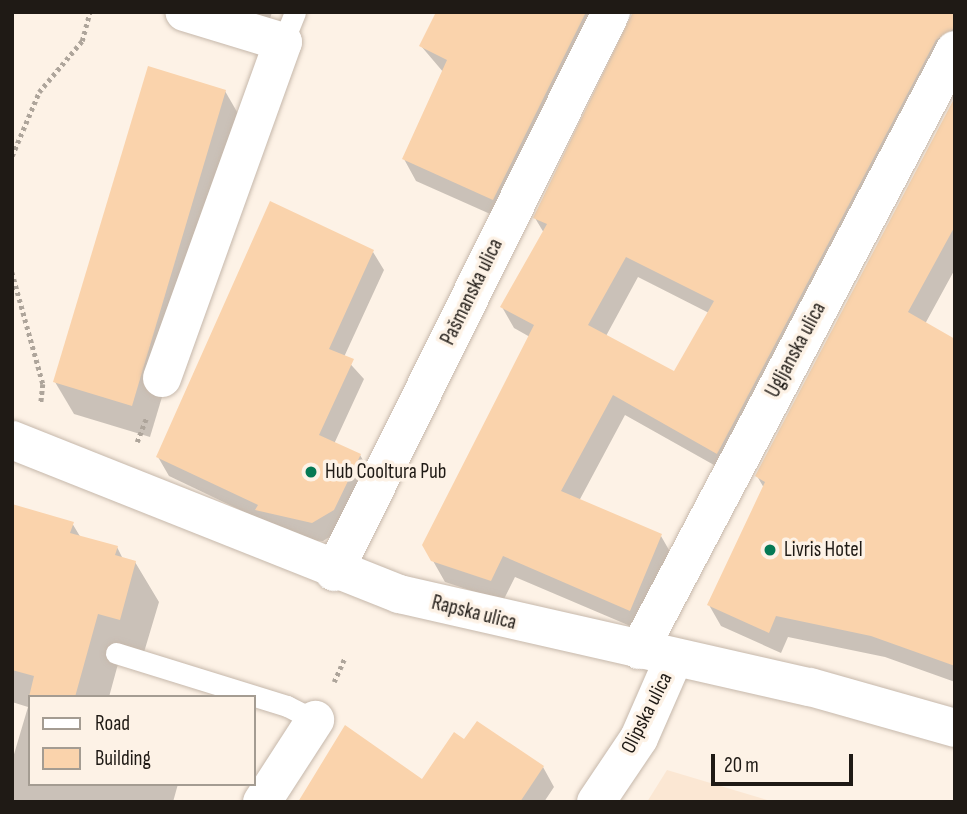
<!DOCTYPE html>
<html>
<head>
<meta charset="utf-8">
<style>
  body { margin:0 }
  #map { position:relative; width:967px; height:814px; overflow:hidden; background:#fdf2e6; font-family:"Sofia Sans Condensed",sans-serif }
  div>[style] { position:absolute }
  .built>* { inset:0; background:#fbe7d3 }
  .shadow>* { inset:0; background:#0003 }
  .building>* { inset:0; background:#fad3ac }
  .path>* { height:4.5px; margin-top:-2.25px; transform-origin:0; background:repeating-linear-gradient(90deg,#aea59b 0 3.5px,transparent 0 7px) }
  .roads { filter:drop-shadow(0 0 2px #c6b8ab) drop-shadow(0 0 2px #c6b8ab) }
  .lane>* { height:21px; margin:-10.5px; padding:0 10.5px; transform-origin:10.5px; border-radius:10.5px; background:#fff }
  .street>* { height:38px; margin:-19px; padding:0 19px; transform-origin:19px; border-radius:19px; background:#fff }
  .secondary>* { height:38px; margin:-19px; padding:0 19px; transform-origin:19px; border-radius:19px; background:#fff }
  .dots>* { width:19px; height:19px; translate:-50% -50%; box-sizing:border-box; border:4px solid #fdf2e6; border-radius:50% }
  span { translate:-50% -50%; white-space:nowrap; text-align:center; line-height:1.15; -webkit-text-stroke:7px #fdf2e6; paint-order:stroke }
  .street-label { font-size:21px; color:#1f1a15 }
  .poi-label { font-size:21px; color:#1f1a15 }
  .left { translate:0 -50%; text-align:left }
  .frame { position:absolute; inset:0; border:14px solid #1f1a15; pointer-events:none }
  .legend { position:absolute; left:28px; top:695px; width:228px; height:91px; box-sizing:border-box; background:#fdf2e6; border:2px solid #a49c92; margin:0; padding:9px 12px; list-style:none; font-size:21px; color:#1f1a15 }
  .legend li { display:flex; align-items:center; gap:14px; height:35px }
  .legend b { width:35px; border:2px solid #a49c92 }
  .scale { position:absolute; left:711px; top:754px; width:142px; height:32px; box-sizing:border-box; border:4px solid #1f1a15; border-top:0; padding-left:9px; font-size:21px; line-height:24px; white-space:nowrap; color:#1f1a15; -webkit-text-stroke:5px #fdf2e6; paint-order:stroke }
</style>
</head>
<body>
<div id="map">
  <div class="built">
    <i style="clip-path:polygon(667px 770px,774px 802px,647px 802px)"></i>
  </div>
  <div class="shadow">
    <i style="clip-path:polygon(248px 12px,272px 12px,270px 19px)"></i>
    <i style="clip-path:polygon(evenodd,438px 12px,955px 12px,955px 53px,730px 474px,625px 415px,579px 501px,661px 536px,673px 557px,642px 631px,515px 577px,503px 601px,445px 582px,424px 545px,530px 337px,514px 328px,502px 307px,544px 233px,535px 218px,634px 13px,612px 14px,506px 221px,416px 181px,404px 159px,444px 73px,421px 46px,438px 12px,638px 277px,709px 313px,675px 373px,606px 336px,638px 277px)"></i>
    <i style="clip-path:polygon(225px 91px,244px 124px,150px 437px,74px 414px,55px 382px)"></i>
    <i style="clip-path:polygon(955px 101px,955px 269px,925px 324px,955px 341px,955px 682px,885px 657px,788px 637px,781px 653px,721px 626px,709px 605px,764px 488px,757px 476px)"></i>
    <i style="clip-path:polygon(373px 252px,384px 270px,344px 357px,364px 379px,334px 444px,360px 455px,371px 474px,344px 528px,323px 541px,303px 540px,169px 476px,158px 457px)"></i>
    <i style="clip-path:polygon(12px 506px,72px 523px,81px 538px,117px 547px,123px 559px,135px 562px,159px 602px,142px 659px,121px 653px,109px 697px,30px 697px,30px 784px,178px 784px,173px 802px,12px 802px,12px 761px,28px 707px,12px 702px)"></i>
    <i style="clip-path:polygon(465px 742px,543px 767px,554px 787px,544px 802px,305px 802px,423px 781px)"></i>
  </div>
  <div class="building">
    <i style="clip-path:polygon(436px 12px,586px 12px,493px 200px,402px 159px,447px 60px,419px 46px)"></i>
    <i style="clip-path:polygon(evenodd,633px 12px,955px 12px,955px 28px,936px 40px,717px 454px,613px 395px,561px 491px,662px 534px,630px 611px,503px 556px,491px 581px,431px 561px,422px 545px,534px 325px,500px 307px,547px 224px,533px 218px,633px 12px,626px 257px,714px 301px,674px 371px,588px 325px,626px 257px)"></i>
    <i style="clip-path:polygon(148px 66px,226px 90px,132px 406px,53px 382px)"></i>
    <i style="clip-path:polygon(955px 97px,955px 226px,908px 312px,955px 339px,955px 666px,871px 636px,776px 616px,769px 633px,707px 605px,765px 482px,755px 476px)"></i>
    <i style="clip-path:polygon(270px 201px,374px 250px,329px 349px,354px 359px,319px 435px,361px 454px,334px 510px,312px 523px,255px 510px,258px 505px,156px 457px)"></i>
    <i style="clip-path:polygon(12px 504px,74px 522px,70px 533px,118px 546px,115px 555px,136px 561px,120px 620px,98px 614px,75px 697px,29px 697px,34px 676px,12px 670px)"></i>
    <i style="clip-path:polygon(477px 721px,544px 766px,520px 802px,298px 802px,345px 725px,422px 779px,454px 732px,464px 739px)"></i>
  </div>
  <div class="path">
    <i style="left:12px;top:156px;width:69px;rotate:-67.1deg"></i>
    <i style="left:39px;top:92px;width:67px;rotate:-49.9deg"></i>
    <i style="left:82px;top:41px;width:30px;rotate:-75deg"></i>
    <i style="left:12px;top:272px;width:116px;rotate:74.5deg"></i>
    <i style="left:43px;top:384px;width:19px;rotate:96deg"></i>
    <i style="left:137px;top:442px;width:26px;rotate:-69deg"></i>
    <i style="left:334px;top:682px;width:27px;rotate:-66deg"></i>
  </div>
  <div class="roads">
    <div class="lane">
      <i style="left:283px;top:42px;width:32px;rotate:-68deg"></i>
      <i style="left:116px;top:653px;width:179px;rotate:17.2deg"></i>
      <i style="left:287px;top:706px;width:31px;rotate:27deg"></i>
    </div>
    <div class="street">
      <i style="left:162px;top:378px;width:357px;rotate:-70.2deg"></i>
      <i style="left:283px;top:42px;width:103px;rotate:-163.1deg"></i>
      <i style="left:334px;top:572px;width:625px;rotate:-63.68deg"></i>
      <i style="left:639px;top:650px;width:678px;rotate:-62.23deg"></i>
      <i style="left:262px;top:802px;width:98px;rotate:-57.1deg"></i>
      <i style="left:596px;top:802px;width:77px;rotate:-56.1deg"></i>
      <i style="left:639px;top:738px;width:87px;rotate:-66.4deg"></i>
    </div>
    <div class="secondary">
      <i style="left:12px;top:440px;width:417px;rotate:21.7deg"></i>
      <i style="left:399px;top:594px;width:421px;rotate:12.8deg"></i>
      <i style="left:810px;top:687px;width:151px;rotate:15.8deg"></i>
    </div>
  </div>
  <div class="dots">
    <i style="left:311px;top:472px;background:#057954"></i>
    <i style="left:770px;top:550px;background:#057954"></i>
  </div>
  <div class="street-label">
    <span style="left:472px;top:292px;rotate:-64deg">Pašmanska ulica</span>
    <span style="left:796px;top:350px;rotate:-62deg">Ugljanska ulica</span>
    <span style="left:474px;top:613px;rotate:14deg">Rapska ulica</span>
    <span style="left:647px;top:713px;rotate:-63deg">Olipska ulica</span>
  </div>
  <div class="poi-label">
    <span class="left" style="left:325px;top:472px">Hub Cooltura Pub</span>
    <span class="left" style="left:784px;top:550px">Livris Hotel</span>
  </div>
  <div class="frame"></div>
  <ul class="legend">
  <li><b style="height:9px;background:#fff"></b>Road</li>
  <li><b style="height:19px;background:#fad3ac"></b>Building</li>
  </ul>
  <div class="scale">20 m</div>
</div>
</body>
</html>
